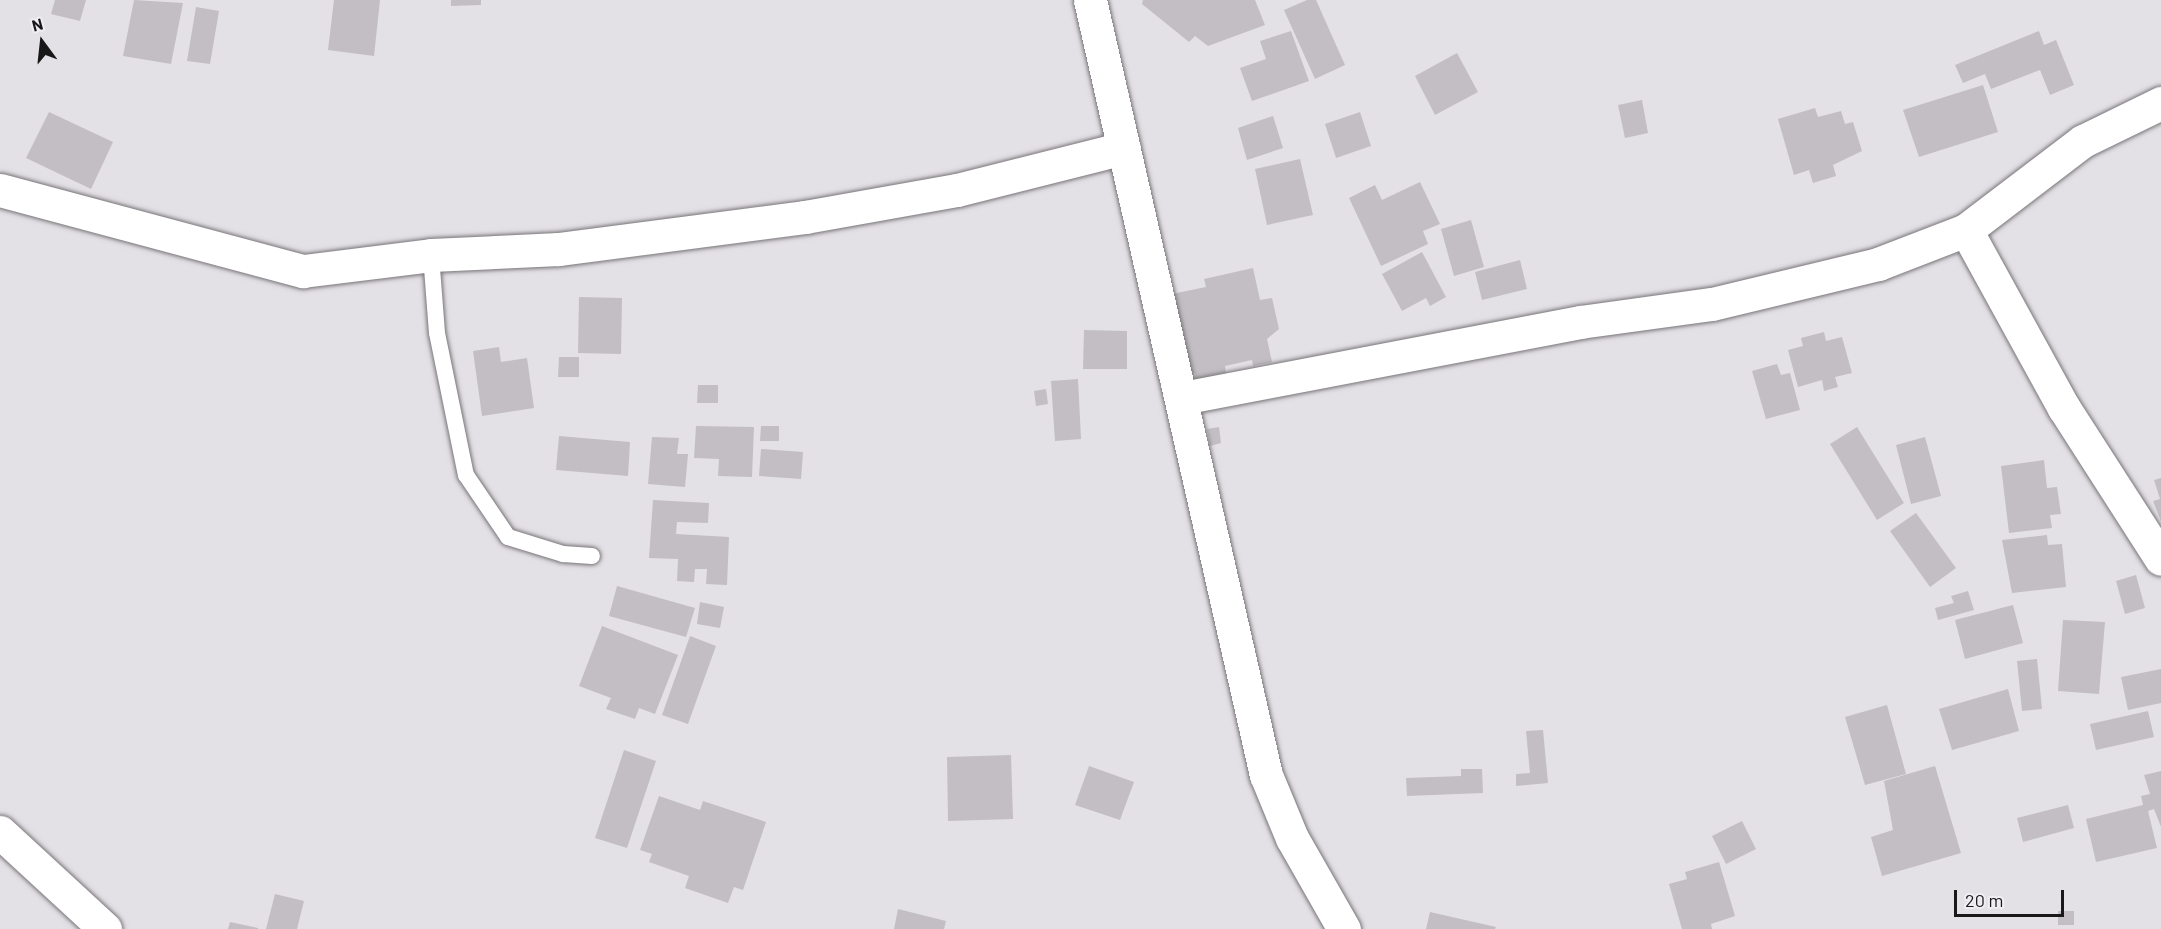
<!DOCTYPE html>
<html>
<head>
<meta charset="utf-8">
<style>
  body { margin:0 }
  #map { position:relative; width:2161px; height:929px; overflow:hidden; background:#e4e1e6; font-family:Barlow,sans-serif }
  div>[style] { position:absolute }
  .building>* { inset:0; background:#c2bec3 }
  .roads { filter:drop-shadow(0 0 2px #787579) drop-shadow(0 0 2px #787579) }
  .service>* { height:16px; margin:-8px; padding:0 8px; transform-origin:8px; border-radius:8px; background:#fff }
  .minor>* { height:33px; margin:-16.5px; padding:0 16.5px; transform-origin:16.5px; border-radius:16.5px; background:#fff }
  span { translate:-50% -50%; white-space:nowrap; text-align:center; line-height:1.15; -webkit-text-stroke:4.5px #f1eef3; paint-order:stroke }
  .north { position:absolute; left:12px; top:12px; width:60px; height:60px; -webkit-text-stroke:4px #f1eef3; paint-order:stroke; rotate:345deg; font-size:16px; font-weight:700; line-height:24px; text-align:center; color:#191819 }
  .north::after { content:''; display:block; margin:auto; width:21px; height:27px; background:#191819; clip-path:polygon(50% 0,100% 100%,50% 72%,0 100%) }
  .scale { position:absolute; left:1954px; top:890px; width:110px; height:27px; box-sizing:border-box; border:3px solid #191819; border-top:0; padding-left:8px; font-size:18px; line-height:21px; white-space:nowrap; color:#191819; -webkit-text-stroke:4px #f1eef3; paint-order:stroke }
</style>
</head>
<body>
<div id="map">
  <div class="building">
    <i style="clip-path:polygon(55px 0,86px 0,80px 21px,51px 14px)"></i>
    <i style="clip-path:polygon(134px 0,183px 3px,171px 64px,123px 56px)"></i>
    <i style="clip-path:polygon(334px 0,380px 0,374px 56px,328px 50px)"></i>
    <i style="clip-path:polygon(451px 0,481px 0,481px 5px,451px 6px)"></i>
    <i style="clip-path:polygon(1143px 0,1255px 0,1265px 25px,1208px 46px,1195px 36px,1189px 42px,1142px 4px)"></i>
    <i style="clip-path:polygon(1307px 0,1316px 0,1345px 65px,1315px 79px,1284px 10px)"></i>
    <i style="clip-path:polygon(196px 7px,219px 11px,210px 64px,187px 61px)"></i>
    <i style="clip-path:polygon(1291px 31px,1309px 81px,1252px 101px,1240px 68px,1266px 59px,1260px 41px)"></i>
    <i style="clip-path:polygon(2039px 31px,2044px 45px,2056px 40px,2074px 85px,2050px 95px,2040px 70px,1991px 89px,1985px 74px,1963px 83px,1955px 65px)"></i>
    <i style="clip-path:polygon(1457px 53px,1478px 92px,1435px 115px,1415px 76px)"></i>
    <i style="clip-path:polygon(1983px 85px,1998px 132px,1919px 157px,1903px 110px)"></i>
    <i style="clip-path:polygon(1642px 100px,1648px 133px,1625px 138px,1618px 105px)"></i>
    <i style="clip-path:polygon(1815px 108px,1818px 117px,1841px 111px,1845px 124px,1853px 122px,1862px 151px,1833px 165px,1836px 176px,1813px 183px,1809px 170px,1794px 175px,1778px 119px)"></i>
    <i style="clip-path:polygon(49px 112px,113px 142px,91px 189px,26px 158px)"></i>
    <i style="clip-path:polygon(1360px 112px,1371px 146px,1336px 158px,1325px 124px)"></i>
    <i style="clip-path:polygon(1273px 116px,1283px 148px,1247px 160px,1238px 128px)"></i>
    <i style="clip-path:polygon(1300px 159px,1313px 215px,1267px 225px,1255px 169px)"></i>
    <i style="clip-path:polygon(1420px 182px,1440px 224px,1423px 231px,1428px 244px,1381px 266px,1349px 198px,1375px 185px,1382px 200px)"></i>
    <i style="clip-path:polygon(1471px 220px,1484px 267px,1454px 276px,1441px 229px)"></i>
    <i style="clip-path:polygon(1422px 252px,1446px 297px,1430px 306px,1426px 298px,1402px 311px,1382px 274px)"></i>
    <i style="clip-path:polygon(1520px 260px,1527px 289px,1482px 300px,1475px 272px)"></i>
    <i style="clip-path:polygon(1253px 268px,1260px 300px,1272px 298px,1279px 329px,1267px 339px,1272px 362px,1253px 366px,1252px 360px,1225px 366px,1226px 373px,1196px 379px,1195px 373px,1184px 375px,1167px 295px,1206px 287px,1204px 279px)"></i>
    <i style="clip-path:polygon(579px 297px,622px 298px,621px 354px,578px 353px)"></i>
    <i style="clip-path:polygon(1084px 330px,1127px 331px,1127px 369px,1083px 369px)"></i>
    <i style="clip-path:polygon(1824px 332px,1826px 341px,1842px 337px,1852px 373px,1835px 377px,1838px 387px,1824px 391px,1822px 380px,1798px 387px,1788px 350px,1803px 346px,1801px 338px)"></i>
    <i style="clip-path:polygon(499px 347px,501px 362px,527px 358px,534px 408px,482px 416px,473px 351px)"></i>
    <i style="clip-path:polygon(559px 357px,579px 357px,579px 377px,558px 377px)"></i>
    <i style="clip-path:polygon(1777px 364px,1781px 375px,1790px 373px,1800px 410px,1766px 419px,1752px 371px)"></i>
    <i style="clip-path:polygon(1078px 379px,1081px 439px,1055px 441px,1051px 381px)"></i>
    <i style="clip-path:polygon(698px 385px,718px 385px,718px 403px,697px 403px)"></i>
    <i style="clip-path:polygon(1046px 389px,1048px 404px,1036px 406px,1034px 391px)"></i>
    <i style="clip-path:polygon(696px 426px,754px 427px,752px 477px,718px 476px,719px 459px,694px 458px)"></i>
    <i style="clip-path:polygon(761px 426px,779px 426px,779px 441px,760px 441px)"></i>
    <i style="clip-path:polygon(1219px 427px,1221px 443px,1210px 446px,1207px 429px)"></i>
    <i style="clip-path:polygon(1857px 427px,1904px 503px,1877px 520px,1830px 444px)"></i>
    <i style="clip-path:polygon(559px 436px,630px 442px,628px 476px,556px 470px)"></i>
    <i style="clip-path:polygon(652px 437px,679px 438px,677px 454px,688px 454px,685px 487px,648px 484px)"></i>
    <i style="clip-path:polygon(1925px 437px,1941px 496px,1911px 504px,1896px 445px)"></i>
    <i style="clip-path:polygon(761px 449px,803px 452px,801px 479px,759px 476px)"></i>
    <i style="clip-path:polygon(2044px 460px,2047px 488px,2057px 487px,2061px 514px,2050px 515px,2052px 528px,2009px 533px,2001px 466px)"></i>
    <i style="clip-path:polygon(2161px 478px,2161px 521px,2153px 501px,2160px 499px,2154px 480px)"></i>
    <i style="clip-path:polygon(653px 500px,709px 503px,708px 523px,677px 522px,676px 534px,729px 537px,727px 585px,706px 584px,707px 569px,695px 569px,694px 582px,677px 581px,678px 559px,649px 558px)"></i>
    <i style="clip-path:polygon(1916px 513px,1956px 568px,1930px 587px,1890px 531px)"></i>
    <i style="clip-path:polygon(2047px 535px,2048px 545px,2062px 544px,2066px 587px,2012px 593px,2002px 540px)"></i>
    <i style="clip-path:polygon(2136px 575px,2145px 608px,2125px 614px,2116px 581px)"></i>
    <i style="clip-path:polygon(617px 586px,695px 608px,686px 637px,609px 616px)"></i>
    <i style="clip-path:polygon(1968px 591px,1974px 610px,1938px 620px,1935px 608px,1954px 603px,1951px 596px)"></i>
    <i style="clip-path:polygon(700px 602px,724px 607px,720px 628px,697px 624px)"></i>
    <i style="clip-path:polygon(2013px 605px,2023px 643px,1965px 659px,1955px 620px)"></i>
    <i style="clip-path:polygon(2063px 620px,2105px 622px,2099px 694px,2058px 691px)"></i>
    <i style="clip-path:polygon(602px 626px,678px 655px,655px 714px,639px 708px,635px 719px,606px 709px,611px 698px,579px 686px)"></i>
    <i style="clip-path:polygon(690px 636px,716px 646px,688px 724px,662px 715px)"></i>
    <i style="clip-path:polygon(2037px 659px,2042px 709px,2022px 711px,2017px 661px)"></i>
    <i style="clip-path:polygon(2161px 669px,2161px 703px,2128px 710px,2121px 677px)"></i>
    <i style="clip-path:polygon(2008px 689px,2019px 731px,1952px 750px,1939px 709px)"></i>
    <i style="clip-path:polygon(1887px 705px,1906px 774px,1865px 785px,1845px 717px)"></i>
    <i style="clip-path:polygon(2148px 711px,2154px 737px,2096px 750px,2090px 724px)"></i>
    <i style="clip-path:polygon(1543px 730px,1548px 783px,1516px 786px,1516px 774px,1530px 773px,1526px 731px)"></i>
    <i style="clip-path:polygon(624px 750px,656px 761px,627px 848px,595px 838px)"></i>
    <i style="clip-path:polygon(1011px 755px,1013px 819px,948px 821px,947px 757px)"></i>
    <i style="clip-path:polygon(1089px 766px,1134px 782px,1120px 820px,1075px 805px)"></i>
    <i style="clip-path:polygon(1935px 766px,1961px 853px,1882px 876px,1871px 837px,1893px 830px,1884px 781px)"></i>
    <i style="clip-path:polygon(1461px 769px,1482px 769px,1483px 793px,1407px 796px,1406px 778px,1461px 776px)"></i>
    <i style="clip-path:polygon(2161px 771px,2161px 827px,2154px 809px,2148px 811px,2157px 848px,2096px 862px,2086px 819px,2143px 805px,2141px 796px,2150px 794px,2144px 775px)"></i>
    <i style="clip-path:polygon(659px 796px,700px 810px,703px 801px,766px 822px,743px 890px,734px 887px,728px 903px,685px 888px,689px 876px,649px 862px,652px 854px,640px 850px)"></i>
    <i style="clip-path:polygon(2068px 805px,2074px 828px,2023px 842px,2017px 818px)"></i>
    <i style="clip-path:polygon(1742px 821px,1756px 849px,1726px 864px,1712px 836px)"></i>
    <i style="clip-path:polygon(1719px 862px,1735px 916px,1711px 924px,1712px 929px,1682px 929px,1669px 884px,1687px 879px,1685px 872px)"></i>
    <i style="clip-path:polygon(275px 894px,304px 901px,297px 929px,266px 929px)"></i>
    <i style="clip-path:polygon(898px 909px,946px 921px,944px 929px,894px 929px)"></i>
    <i style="clip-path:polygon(2058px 911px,2074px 911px,2074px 925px,2058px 925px)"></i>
    <i style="clip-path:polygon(1430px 912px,1496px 927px,1495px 929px,1426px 929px)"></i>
    <i style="clip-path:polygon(230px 922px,258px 928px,258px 929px,228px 929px)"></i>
  </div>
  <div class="roads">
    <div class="service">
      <i style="left:431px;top:255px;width:78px;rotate:85.6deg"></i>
      <i style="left:437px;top:333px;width:145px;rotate:78.5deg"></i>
      <i style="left:466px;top:475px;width:75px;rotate:55.9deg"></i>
      <i style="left:508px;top:537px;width:58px;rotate:17.2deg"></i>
      <i style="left:563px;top:554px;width:29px;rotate:4deg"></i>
    </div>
    <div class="minor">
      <i style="left:1090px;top:0;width:795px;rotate:77.21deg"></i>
      <i style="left:1266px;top:775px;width:68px;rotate:67.6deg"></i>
      <i style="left:1292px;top:838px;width:105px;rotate:60.3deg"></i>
      <i style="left:0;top:190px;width:314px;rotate:15deg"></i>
      <i style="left:303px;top:271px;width:129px;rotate:-7.1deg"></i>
      <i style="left:431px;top:255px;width:128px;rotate:-2.7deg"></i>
      <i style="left:559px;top:249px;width:248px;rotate:-7.4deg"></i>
      <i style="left:805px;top:217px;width:154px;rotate:-10.1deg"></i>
      <i style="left:957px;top:190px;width:172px;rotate:-14.1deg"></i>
      <i style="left:1966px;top:230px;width:203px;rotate:61.2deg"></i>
      <i style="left:2064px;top:408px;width:179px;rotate:57.3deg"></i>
      <i style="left:1182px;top:398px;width:405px;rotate:-10.8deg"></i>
      <i style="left:1580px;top:322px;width:133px;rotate:-7.8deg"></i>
      <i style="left:1712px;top:304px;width:171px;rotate:-13.5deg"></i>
      <i style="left:1878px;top:264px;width:94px;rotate:-21.1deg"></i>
      <i style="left:1966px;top:230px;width:147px;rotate:-37.3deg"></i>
      <i style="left:2083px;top:141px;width:87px;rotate:-26deg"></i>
      <i style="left:0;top:832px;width:143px;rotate:42.7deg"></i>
    </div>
  </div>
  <div class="north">N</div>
  <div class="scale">20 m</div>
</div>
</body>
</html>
